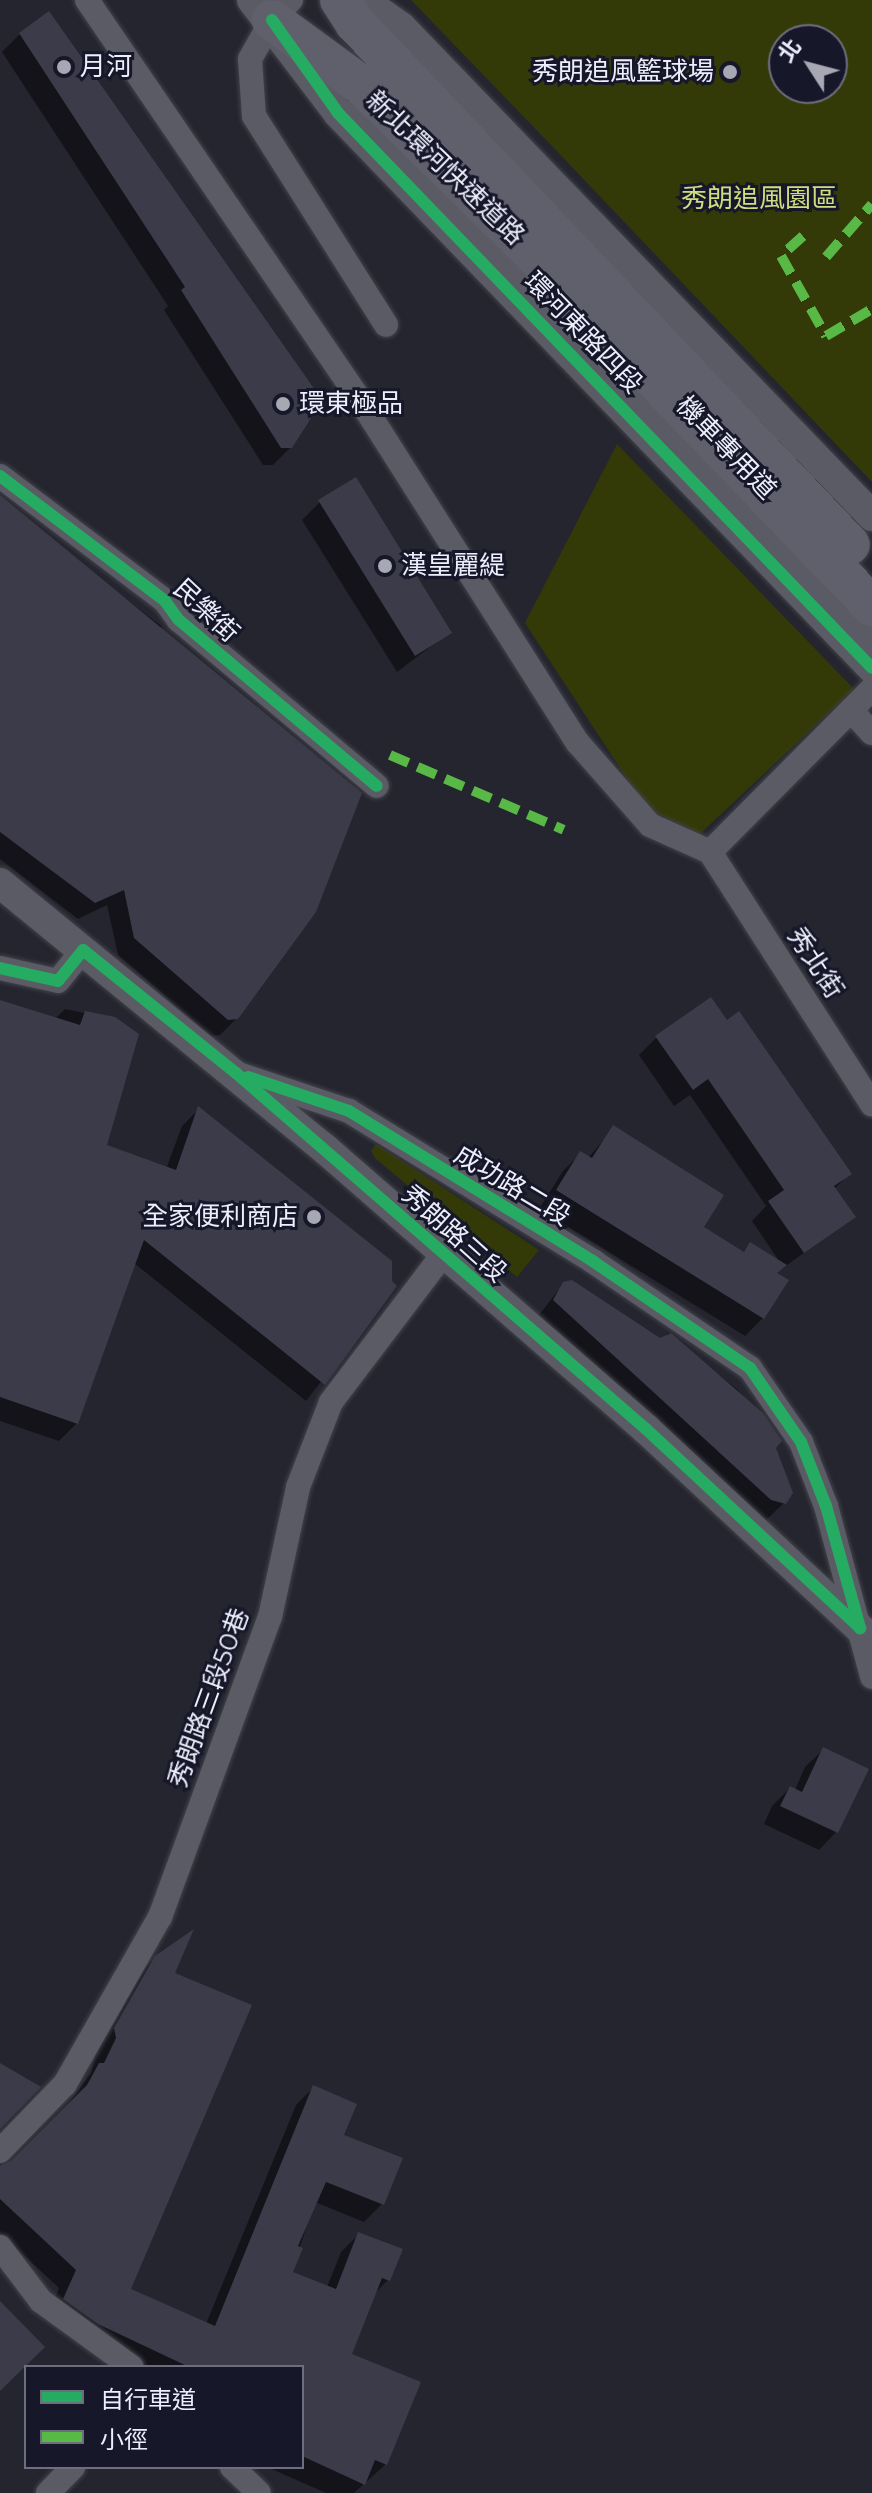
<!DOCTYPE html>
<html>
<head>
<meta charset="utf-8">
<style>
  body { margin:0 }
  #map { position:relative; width:872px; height:2493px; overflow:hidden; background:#25252f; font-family:Montserrat,"Noto Sans TC",sans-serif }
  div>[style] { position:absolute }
  .green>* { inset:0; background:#343a07 }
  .shadow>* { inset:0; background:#0007 }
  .building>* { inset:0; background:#3c3b4a }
  .roads { filter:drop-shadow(0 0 2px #42424b) drop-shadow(0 0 2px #42424b) }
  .minor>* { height:24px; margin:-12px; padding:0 12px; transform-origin:12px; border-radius:12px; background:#5b5b65 }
  .tertiary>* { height:30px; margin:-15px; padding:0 15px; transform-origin:15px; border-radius:15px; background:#5b5b65 }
  .trunk>* { height:40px; margin:-20px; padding:0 20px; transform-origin:20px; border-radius:20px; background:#60606c }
  .quiet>* { height:10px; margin-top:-5px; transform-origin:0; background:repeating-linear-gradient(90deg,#58b947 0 20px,transparent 0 30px) }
  .cycleway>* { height:12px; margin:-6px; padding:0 6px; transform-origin:6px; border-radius:6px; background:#26ab63 }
  .dots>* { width:22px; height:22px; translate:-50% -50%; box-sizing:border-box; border:4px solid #17172a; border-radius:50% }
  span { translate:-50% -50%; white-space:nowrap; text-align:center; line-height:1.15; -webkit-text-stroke:6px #17172a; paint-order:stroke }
  .poi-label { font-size:26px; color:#edeefc }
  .left { translate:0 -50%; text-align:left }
  .right { translate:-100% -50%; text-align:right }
  .street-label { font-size:26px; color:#edeefc }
  .park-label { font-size:26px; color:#cddd7f }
  .legend { position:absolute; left:24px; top:2365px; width:280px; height:104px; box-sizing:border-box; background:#17172a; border:2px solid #6d6d7e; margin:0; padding:10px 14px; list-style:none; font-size:24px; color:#edeefc }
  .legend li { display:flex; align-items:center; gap:16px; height:40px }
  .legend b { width:40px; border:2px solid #6d6d7e }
  .north { position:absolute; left:768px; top:24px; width:80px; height:80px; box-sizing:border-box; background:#17172a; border:2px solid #6d6d7e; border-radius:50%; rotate:306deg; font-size:22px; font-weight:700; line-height:32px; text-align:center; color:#edeefc }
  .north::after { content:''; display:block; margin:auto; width:28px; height:36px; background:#a7a8b4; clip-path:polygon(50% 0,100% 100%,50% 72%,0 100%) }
</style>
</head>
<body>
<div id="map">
  <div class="green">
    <i style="clip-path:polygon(evenodd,411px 0,872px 0,872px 482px,552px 146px,411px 0,784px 40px,832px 40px,832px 88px,784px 88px,784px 40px)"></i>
    <i style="clip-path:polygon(617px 444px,854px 689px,700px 834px,656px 813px,639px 797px,525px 623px)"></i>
    <i style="clip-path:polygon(376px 1144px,539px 1250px,517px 1277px,375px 1158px,371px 1151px)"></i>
  </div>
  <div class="shadow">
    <i style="clip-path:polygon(20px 34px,291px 447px,273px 465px,263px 465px,164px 310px,168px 306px,2px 52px)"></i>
    <i style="clip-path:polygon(0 501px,161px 626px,237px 1018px,220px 1035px,211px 1036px,118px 955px,107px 905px,78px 919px,0 859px)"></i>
    <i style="clip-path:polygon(320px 502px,450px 632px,397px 672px,302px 520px)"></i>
    <i style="clip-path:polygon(0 1004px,54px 1020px,65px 1009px,114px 1019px,105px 1147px,166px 1169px,182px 1126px,199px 1109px,395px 1286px,306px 1401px,134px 1263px,77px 1423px,59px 1441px,0 1421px)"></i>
    <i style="clip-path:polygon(657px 1037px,849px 1174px,834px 1189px,853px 1217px,775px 1274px,763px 1318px,745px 1336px,539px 1209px,563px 1171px,581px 1153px,588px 1158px,614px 1128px,702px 1228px,742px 1253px,751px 1245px,781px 1264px,752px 1221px,766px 1206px,690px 1095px,674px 1106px,639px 1055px)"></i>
    <i style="clip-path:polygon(564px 1283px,660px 1341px,668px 1333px,738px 1390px,779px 1441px,773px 1447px,784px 1503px,764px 1522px,535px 1320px)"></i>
    <i style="clip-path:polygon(823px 1750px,836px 1832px,819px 1850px,764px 1824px,772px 1806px,790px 1788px,795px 1790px,805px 1767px)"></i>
    <i style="clip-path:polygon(156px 1957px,173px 1974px,129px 2290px,206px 2324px,296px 2105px,314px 2087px,382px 2204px,364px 2222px,315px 2202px,291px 2273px,327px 2287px,341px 2252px,359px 2234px,388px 2280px,373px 2295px,349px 2355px,386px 2464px,354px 2493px,326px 2493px,267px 2467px,302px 2467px,302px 2367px,135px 2367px,47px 2317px,59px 2288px,0 2233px,0 2167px,12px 2163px,54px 2123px,91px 2073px,97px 2048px,138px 1976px)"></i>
  </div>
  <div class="building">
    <i style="clip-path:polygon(49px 11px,315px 390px,311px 418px,292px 448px,281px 448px,181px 290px,185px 287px,19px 33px)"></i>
    <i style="clip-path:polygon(356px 477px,452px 633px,415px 656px,318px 500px)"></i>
    <i style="clip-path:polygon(0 495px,362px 793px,316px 912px,238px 1019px,228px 1020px,134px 938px,124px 890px,95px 903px,0 832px)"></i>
    <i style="clip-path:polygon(711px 997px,727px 1020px,739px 1011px,852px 1174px,834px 1186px,856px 1217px,804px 1253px,768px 1201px,784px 1190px,708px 1079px,693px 1090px,655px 1036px)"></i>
    <i style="clip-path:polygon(0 1000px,80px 1025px,85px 1011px,115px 1017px,139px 1034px,107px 1145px,176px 1170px,198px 1106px,392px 1261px,392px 1281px,397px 1286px,325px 1385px,144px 1240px,78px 1424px,0 1397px)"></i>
    <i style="clip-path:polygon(613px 1125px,724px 1195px,704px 1227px,744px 1252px,750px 1242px,787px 1265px,777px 1273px,789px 1280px,764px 1319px,556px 1190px,580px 1151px,592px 1158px)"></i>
    <i style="clip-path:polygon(572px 1280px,660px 1338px,671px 1333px,763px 1413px,782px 1441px,776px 1448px,793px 1493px,786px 1504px,771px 1500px,553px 1300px,563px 1282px)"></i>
    <i style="clip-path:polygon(823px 1747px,869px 1769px,838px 1833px,780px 1806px,790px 1786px,802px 1792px)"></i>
    <i style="clip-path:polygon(194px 1929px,175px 1973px,252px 2005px,131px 2289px,215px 2326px,313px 2085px,357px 2104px,344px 2135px,403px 2158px,384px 2205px,326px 2182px,298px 2246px,303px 2248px,293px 2272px,336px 2289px,358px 2232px,403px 2249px,390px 2281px,382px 2278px,352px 2354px,421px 2382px,387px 2465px,375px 2460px,365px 2485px,302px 2456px,302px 2367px,189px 2367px,98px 2324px,63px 2299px,76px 2270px,0 2199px,0 2166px,11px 2161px,87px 2085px,99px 2063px,104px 2063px,116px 2038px,114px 2028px,155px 1956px)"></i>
    <i style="clip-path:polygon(0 2063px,41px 2087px,0 2129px)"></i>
    <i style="clip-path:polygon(0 2301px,45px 2347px,0 2391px)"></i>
  </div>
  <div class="roads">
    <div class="minor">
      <i style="left:87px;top:0;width:484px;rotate:55.7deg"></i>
      <i style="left:360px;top:400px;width:406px;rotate:57.6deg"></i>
      <i style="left:578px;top:743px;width:109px;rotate:48.7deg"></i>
      <i style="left:650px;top:825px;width:66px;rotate:24.2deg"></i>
      <i style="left:291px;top:0;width:28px;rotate:134deg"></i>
      <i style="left:272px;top:20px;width:45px;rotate:119.4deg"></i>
      <i style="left:250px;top:59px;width:57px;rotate:86deg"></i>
      <i style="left:254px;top:116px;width:247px;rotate:57.7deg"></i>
      <i style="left:358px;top:108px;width:739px;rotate:45.93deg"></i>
      <i style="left:0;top:476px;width:207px;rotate:37.1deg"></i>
      <i style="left:165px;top:601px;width:24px;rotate:54deg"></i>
      <i style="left:179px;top:620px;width:258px;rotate:40deg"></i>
      <i style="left:851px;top:710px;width:31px;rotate:48deg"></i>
      <i style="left:710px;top:852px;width:300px;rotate:57.3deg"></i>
      <i style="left:710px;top:852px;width:230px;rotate:-45.2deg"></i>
      <i style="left:0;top:968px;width:59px;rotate:12.6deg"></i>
      <i style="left:58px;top:981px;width:40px;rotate:-51deg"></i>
      <i style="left:241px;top:1075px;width:114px;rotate:18.4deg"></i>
      <i style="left:349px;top:1111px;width:288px;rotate:31.6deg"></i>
      <i style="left:594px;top:1262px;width:189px;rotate:34.2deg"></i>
      <i style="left:750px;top:1368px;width:90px;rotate:55.4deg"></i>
      <i style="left:801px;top:1442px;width:69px;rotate:68.7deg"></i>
      <i style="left:826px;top:1506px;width:177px;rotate:74.9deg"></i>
      <i style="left:0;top:2151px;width:93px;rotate:-45.9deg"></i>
      <i style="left:65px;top:2084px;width:192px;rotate:-60.4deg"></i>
      <i style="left:160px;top:1917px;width:320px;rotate:-69.9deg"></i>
      <i style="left:270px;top:1617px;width:133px;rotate:-77.8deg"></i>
      <i style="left:298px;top:1487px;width:91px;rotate:-68.8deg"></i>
      <i style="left:331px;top:1402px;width:187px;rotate:-52.8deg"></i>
      <i style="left:0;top:2247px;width:68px;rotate:52.8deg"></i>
      <i style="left:41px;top:2301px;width:112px;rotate:36deg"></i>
      <i style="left:232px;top:2467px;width:37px;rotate:44deg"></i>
      <i style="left:48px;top:2493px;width:36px;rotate:-46deg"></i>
    </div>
    <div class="tertiary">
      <i style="left:252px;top:0;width:142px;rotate:52.7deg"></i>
      <i style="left:338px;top:113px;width:770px;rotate:46.1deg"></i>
      <i style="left:363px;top:0;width:47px;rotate:35.4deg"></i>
      <i style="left:401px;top:27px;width:679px;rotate:46.07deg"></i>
      <i style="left:0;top:883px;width:420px;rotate:39.3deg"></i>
      <i style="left:325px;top:1149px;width:426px;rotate:41.1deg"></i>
      <i style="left:646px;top:1429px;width:309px;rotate:43deg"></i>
    </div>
    <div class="trunk">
      <i style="left:340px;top:0;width:27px;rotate:57deg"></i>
      <i style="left:355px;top:23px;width:719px;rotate:46.52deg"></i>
      <i style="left:272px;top:20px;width:115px;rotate:36.2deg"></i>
      <i style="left:365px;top:88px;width:221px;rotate:44.5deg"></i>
      <i style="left:523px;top:243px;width:504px;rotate:46.13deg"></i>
    </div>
  </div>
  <div class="quiet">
    <i style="left:803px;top:236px;width:30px;rotate:138deg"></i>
    <i style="left:781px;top:256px;width:92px;rotate:60.6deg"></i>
    <i style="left:826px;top:336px;width:53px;rotate:-30.4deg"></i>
    <i style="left:826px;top:257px;width:70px;rotate:-49deg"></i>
    <i style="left:390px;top:755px;width:189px;rotate:23.3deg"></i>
  </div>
  <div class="cycleway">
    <i style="left:272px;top:20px;width:114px;rotate:54.6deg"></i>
    <i style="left:338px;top:113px;width:770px;rotate:46.1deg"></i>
    <i style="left:0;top:476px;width:207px;rotate:37.1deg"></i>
    <i style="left:165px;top:601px;width:24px;rotate:54deg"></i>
    <i style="left:179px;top:620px;width:258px;rotate:40deg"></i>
    <i style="left:0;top:968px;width:59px;rotate:12.6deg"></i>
    <i style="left:58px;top:981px;width:40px;rotate:-51deg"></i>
    <i style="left:83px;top:950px;width:196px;rotate:38.8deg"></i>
    <i style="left:236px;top:1073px;width:543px;rotate:40.97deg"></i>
    <i style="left:646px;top:1429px;width:292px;rotate:42.9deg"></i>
    <i style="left:248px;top:1077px;width:107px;rotate:18.6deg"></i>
    <i style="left:349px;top:1111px;width:288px;rotate:31.6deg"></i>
    <i style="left:594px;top:1262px;width:189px;rotate:34.2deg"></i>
    <i style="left:750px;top:1368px;width:90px;rotate:55.4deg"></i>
    <i style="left:801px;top:1442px;width:69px;rotate:68.7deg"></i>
    <i style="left:826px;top:1506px;width:127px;rotate:74.4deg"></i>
  </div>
  <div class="dots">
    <i style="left:64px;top:67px;background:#a7a8b4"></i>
    <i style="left:730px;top:72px;background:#a7a8b4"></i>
    <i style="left:283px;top:404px;background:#a7a8b4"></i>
    <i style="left:385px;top:566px;background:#a7a8b4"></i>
    <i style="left:314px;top:1217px;background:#a7a8b4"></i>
  </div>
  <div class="poi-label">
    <span class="left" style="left:80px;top:67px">月河</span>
    <span class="right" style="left:714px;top:72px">秀朗追風籃球場</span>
    <span class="left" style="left:299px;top:404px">環東極品</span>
    <span class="left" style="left:401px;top:566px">漢皇麗緹</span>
    <span class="right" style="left:298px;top:1217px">全家便利商店</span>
  </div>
  <div class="street-label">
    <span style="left:445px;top:168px;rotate:44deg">新北環河快速道路</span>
    <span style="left:583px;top:333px;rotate:46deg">環河東路四段</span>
    <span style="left:726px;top:448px;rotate:46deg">機車專用道</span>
    <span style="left:206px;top:611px;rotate:43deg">民樂街</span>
    <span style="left:815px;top:963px;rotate:57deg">秀北街</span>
    <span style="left:512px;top:1186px;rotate:31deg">成功路二段</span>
    <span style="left:454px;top:1234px;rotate:42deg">秀朗路三段</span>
    <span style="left:209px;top:1698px;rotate:-70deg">秀朗路三段50巷</span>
  </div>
  <div class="park-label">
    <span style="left:759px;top:199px">秀朗追風園區</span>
  </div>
  <ul class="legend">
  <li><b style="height:10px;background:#26ab63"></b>自行車道</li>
  <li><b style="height:10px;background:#58b947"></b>小徑</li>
  </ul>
  <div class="north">北</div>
</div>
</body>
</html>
